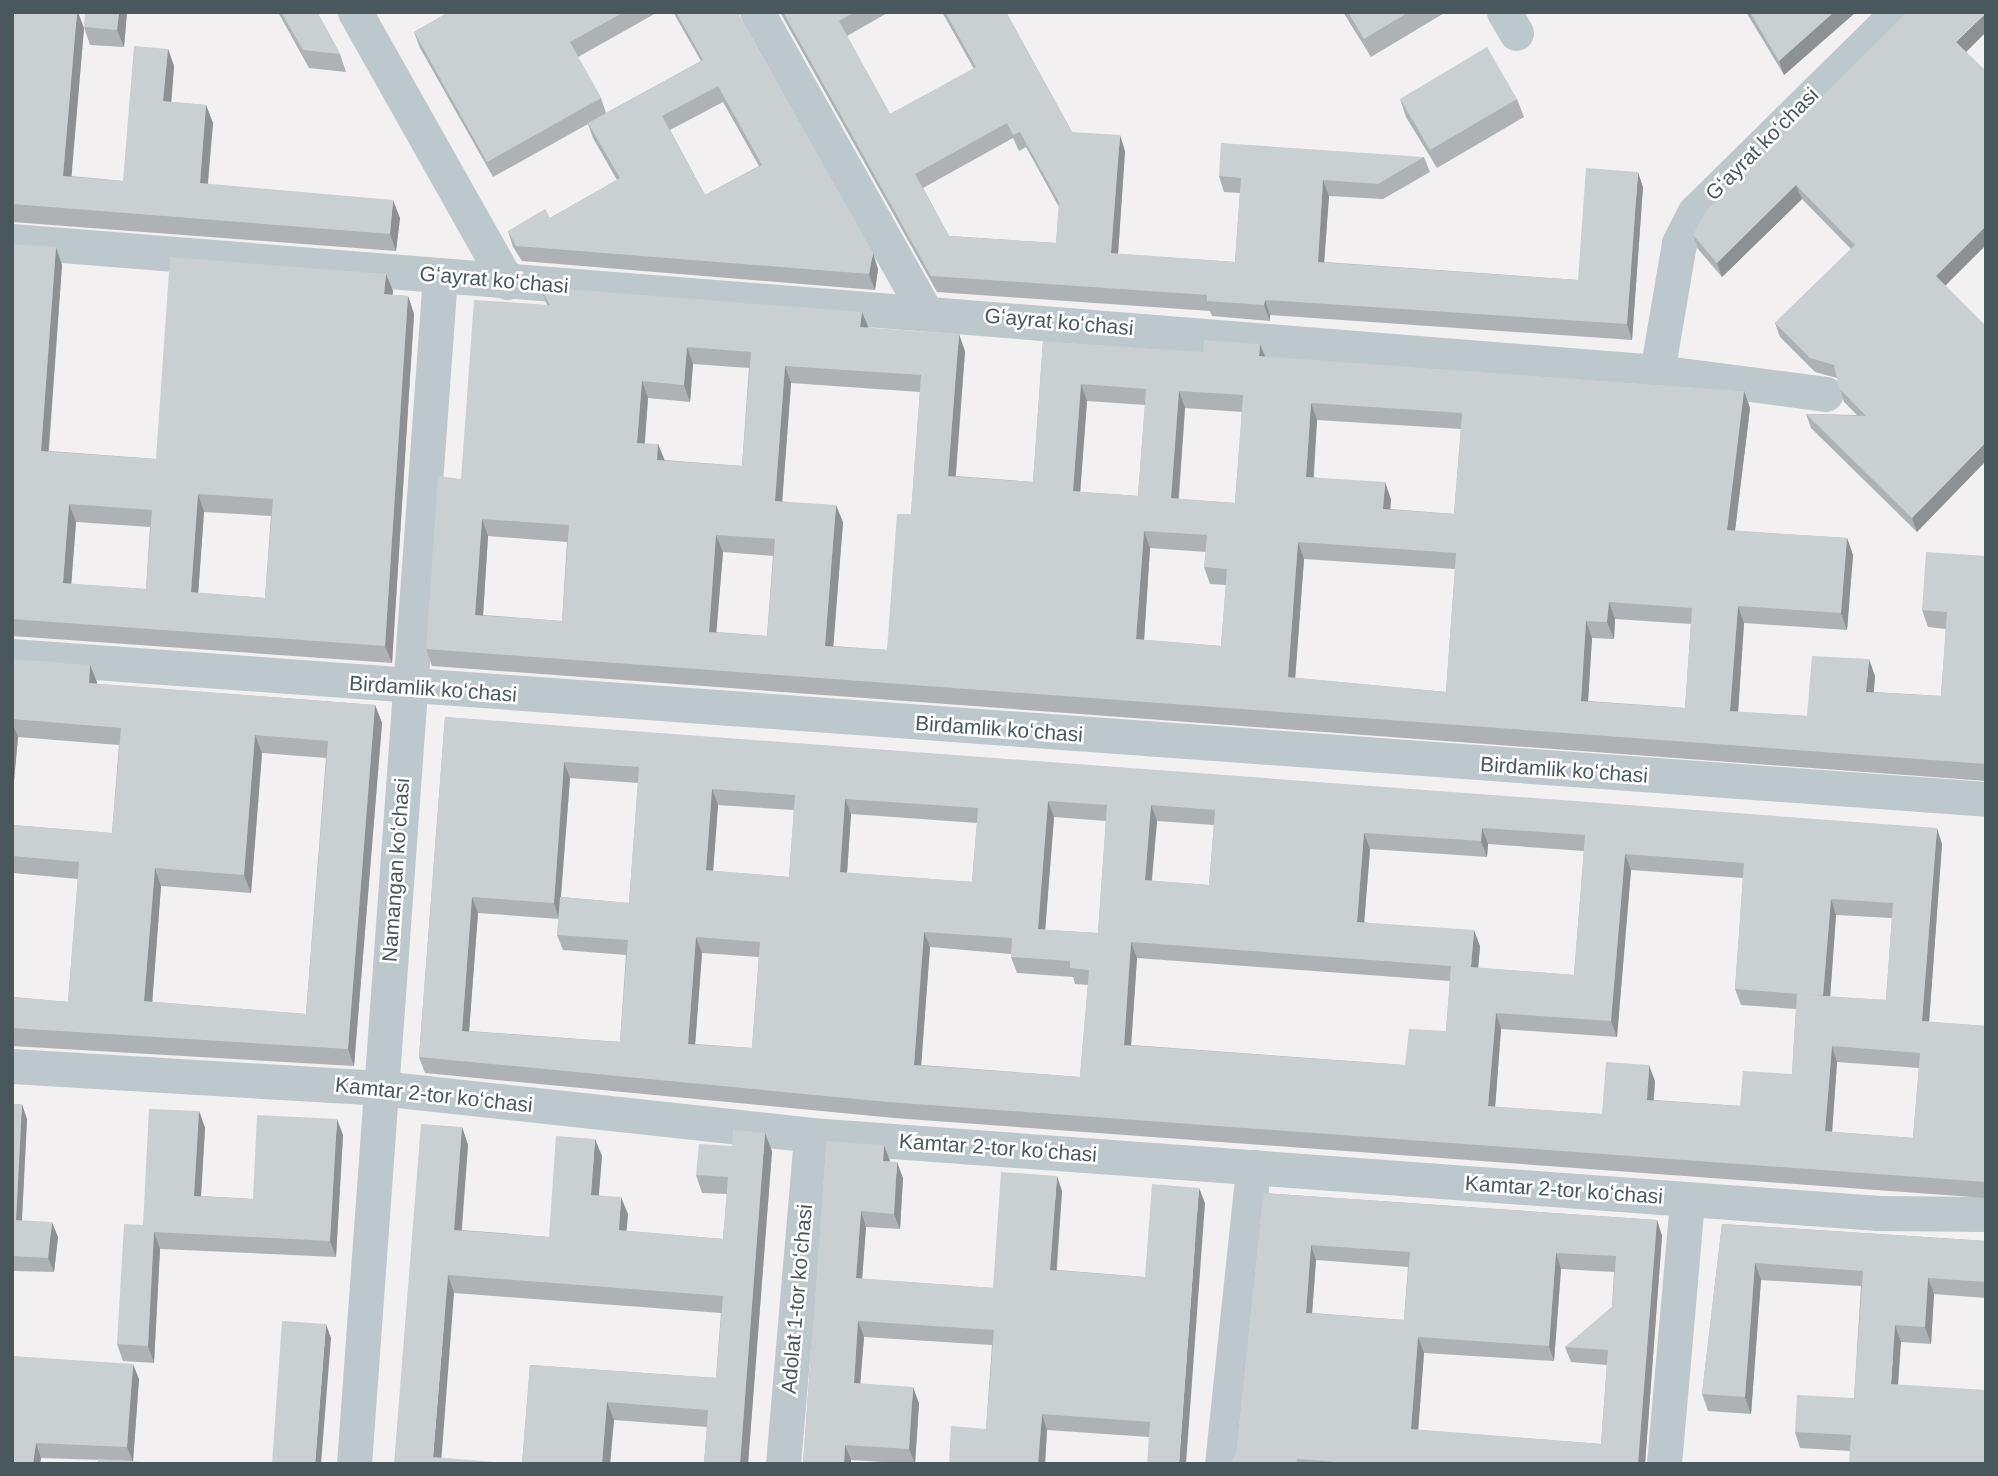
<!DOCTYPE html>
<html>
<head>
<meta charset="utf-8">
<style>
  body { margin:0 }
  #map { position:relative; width:1998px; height:1476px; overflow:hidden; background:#f2f0f1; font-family:Arial,sans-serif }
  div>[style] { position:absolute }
  .street>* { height:35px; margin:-17.5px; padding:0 17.5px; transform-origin:17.5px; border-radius:17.5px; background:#bdc8cc }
  .wall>* { inset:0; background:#aeb2b5 }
  .shaded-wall>* { inset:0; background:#8d9193 }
  .building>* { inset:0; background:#cacfd2 }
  span { translate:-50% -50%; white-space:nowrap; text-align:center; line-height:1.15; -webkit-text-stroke:5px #fff; paint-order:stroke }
  .street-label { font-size:21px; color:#49585d }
  .frame { position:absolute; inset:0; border:14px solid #49585d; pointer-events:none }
</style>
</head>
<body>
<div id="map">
  <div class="street">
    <i style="left:355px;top:12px;width:310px;rotate:60.6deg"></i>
    <i style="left:757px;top:12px;width:343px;rotate:60.7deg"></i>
    <i style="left:1504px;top:12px;width:24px;rotate:60deg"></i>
    <i style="left:12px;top:241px;width:1650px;rotate:4.55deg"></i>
    <i style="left:1657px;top:372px;width:131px;rotate:-80.3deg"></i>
    <i style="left:1679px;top:243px;width:35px;rotate:-63deg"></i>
    <i style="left:1695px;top:212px;width:285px;rotate:-44.6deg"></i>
    <i style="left:1657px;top:372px;width:170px;rotate:7.4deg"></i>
    <i style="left:12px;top:656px;width:1979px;rotate:4.14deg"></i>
    <i style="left:12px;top:1066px;width:369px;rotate:3.4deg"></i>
    <i style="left:380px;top:1088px;width:434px;rotate:6.2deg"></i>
    <i style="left:811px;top:1135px;width:1070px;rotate:4.18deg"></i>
    <i style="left:1878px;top:1213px;width:108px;rotate:0.5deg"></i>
    <i style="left:354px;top:1464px;width:1191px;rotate:-85.86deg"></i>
    <i style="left:783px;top:1464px;width:330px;rotate:-85.1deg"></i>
    <i style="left:1222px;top:1464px;width:299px;rotate:-84deg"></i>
    <i style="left:1664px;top:1464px;width:266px;rotate:-85deg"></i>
  </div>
  <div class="wall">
    <i style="clip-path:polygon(12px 12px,84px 28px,71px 176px,123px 181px,168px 49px,174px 66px,171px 102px,206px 105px,213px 123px,208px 184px,400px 218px,396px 251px,12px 222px)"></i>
    <i style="clip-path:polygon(127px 12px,124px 47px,90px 45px,84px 27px)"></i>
    <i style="clip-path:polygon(278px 12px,317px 12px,340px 54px,346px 72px,309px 68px)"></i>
    <i style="clip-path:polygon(evenodd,449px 12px,658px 12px,578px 57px,601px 98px,606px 113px,701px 61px,673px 12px,740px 12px,739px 16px,878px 269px,875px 290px,522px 261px,513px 247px,508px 231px,550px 218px,617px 180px,593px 138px,588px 124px,493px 177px,420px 48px,414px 32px,449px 12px,723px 102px,759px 166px,705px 195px,670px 130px,723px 102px)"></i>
    <i style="clip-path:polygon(evenodd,780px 12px,889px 12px,847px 36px,890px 114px,974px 69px,942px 12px,1006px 12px,1072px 132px,1125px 151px,1118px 254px,1235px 262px,1240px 193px,1224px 192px,1219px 176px,1424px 157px,1430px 172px,1383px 199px,1329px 196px,1324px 262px,1578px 280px,1643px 187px,1632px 340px,1270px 315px,1270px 321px,1212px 316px,1210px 311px,937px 292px,780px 12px,1013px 138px,1019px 151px,1026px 147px,1059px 207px,1056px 243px,949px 236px,923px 188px,1013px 138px)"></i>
    <i style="clip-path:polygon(1343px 12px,1446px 12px,1371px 57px)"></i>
    <i style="clip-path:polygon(1746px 12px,1856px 12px,1784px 75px)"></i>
    <i style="clip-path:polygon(1986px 32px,1966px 52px,1986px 245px,1945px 285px,1917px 532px,1811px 428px,1806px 414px,1857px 415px,1844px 402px,1837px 378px,1815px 372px,1780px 337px,1775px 323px,1851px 249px,1802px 199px,1722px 277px,1698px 249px,1693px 235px)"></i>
    <i style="clip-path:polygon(1400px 99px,1517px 99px,1524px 117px,1437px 168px,1406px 117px)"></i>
    <i style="clip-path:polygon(evenodd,12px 244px,62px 265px,49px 451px,156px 459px,386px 274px,393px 291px,392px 295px,408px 296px,414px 314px,392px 663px,12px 636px,12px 244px,204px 512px,271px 516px,265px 598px,198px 593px,204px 512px,12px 244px,76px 522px,150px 527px,146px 589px,71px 584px,76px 522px)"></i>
    <i style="clip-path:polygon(evenodd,540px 287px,868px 328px,965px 351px,956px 476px,1033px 482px,1043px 341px,1744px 391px,1750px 408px,1735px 531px,1847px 538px,1853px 555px,1847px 630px,1744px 623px,1738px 712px,1807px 716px,1875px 676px,1874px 692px,1941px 696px,1946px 629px,1928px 627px,1922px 610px,1986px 556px,1986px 781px,432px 666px,426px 649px,461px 479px,547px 305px,540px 287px,693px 364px,749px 368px,742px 466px,664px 460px,658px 444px,645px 444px,648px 398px,690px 402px,693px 364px,540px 287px,791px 383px,920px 392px,911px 514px,887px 650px,833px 646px,843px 522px,782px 501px,791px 383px,540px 287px,1087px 401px,1145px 405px,1138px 496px,1080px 492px,1087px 401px,540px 287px,1185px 408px,1242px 412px,1235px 503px,1179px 499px,1185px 408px,540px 287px,1317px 420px,1461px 429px,1454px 514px,1390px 509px,1391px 499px,1314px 477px,1317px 420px,540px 287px,488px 536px,567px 542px,562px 621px,483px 615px,488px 536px,540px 287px,1150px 548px,1206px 552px,1204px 567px,1210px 584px,1226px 585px,1221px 646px,1144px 640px,1150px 548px,540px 287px,723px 552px,773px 556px,767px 636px,716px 632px,723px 552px,540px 287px,1304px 559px,1455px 569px,1446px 692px,1295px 678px,1304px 559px,540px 287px,1615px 619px,1691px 624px,1685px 708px,1588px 701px,1592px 638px,1614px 639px,1615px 619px)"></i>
    <i style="clip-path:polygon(evenodd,12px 659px,97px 682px,97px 684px,375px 705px,382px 723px,354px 1066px,12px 1046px,12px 997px,68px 1002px,78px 879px,12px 873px,12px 825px,112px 833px,119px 745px,18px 737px,12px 802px,12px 659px,262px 753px,326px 758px,306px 1014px,152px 1002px,161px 886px,251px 893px,262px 753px)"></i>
    <i style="clip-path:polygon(evenodd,445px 717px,1942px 844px,1929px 1022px,1986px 1026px,1986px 1198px,894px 1118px,425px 1073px,419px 1057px,445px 717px,570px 778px,638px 783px,629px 903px,561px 897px,570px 778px,445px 717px,718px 805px,794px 810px,789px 877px,713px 871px,718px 805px,445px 717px,851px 814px,977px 823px,972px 882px,847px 873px,851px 814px,445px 717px,1054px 817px,1106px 821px,1098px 933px,1045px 930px,1054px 817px,445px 717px,1157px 821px,1214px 825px,1209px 885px,1152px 881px,1157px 821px,445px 717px,1488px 844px,1584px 851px,1574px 975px,1478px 968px,1480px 946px,1364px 922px,1370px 849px,1487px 857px,1488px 844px,445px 717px,1631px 870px,1743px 878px,1735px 989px,1741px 1005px,1796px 1009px,1792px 1074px,1740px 1106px,1654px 1100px,1655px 1081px,1602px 1114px,1495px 1107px,1501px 1029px,1617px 1037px,1631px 870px,445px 717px,478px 913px,559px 919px,557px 935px,563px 950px,626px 955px,620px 1042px,469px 1031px,478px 913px,445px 717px,1836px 915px,1892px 918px,1886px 1000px,1830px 997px,1836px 915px,445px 717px,930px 947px,1011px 954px,1011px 957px,1017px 973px,1073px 977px,1075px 984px,1088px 985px,1080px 1077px,921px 1065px,930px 947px,445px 717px,702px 953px,759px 957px,752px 1048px,695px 1044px,702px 953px,445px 717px,1137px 958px,1450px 981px,1446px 1031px,1405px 1065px,1131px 1045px,1137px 958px,445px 717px,1837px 1062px,1919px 1068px,1913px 1138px,1832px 1132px,1837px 1062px)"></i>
    <i style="clip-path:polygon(12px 1104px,27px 1119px,22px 1221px,58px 1237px,54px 1272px,14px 1271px,12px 1306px)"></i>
    <i style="clip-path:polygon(199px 1111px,205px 1128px,201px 1196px,253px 1199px,343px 1135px,336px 1257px,160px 1249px,154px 1363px,123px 1361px,117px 1344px,143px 1225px)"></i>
    <i style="clip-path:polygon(462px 1127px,468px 1145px,462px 1230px,549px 1237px,602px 1156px,599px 1195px,628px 1214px,626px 1231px,723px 1239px,727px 1194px,702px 1193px,696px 1175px,772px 1151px,748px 1464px,704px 1464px,707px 1427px,614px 1420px,610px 1464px,522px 1464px,530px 1365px,716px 1378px,721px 1313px,454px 1293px,394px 1464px)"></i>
    <i style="clip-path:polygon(826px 1141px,903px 1178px,900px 1229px,866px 1227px,862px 1279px,993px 1288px,1062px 1191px,1057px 1270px,1145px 1277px,1205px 1203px,1149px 1437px,1047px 1430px,1045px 1464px,949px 1464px,986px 1429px,992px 1345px,864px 1337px,860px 1383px,919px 1403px,915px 1464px,851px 1460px,851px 1464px,803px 1464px)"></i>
    <i style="clip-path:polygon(evenodd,1263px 1193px,1657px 1220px,1662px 1236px,1645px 1464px,1230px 1464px,1236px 1451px,1263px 1193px,1316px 1260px,1408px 1267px,1404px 1320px,1312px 1313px,1316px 1260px,1263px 1193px,1561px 1269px,1614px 1272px,1612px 1307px,1565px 1347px,1571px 1362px,1607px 1365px,1601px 1444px,1418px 1430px,1424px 1353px,1554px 1361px,1561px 1269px)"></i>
    <i style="clip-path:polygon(1722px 1224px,1986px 1241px,1986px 1298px,1934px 1294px,1931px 1344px,1901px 1342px,1850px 1451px,1800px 1448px,1795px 1432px,1854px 1398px,1861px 1286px,1761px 1280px,1751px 1414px,1708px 1411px,1702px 1394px)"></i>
    <i style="clip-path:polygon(12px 1356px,139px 1379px,133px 1461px,41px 1458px,40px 1464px,12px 1464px)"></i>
  </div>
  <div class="shaded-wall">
    <i style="clip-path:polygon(77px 12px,78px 12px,84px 28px,70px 194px,63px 176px)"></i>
    <i style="clip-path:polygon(119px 12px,127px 12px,124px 47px,117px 30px)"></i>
    <i style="clip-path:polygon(1834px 12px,1856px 12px,1784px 75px,1779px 61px)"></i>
    <i style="clip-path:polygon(1986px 13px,1986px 32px,1962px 56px,1956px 42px)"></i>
    <i style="clip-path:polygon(168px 49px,174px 66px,170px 119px,163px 101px)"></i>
    <i style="clip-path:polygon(206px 105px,213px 123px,206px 201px,200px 183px)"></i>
    <i style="clip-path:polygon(1120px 135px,1125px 151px,1117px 269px,1111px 253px)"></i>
    <i style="clip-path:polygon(1638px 172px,1643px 187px,1632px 340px,1627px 324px)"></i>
    <i style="clip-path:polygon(1323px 180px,1329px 196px,1323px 278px,1318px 262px)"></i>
    <i style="clip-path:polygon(1796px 185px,1802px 199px,1722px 277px,1717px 263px)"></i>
    <i style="clip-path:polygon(393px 200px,400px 218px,396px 251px,390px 234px)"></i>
    <i style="clip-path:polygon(1986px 226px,1986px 245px,1941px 290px,1936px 276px)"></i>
    <i style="clip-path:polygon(56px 247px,62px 265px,47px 469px,41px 451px)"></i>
    <i style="clip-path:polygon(873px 253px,878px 269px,875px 290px,869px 274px)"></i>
    <i style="clip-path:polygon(386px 274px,393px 291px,391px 312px,384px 294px)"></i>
    <i style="clip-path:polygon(408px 296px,414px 314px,392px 663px,385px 646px)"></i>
    <i style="clip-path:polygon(1265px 300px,1270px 315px,1270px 321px,1264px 305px)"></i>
    <i style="clip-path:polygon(862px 312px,869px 329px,860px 327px)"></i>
    <i style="clip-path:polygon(959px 334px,965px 351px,954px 493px,948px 476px)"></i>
    <i style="clip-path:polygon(1260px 344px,1267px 361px,1259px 356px)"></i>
    <i style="clip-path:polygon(687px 347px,693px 364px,690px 402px,684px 385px)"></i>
    <i style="clip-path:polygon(785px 366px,791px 383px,781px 518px,775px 501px)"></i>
    <i style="clip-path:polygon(642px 381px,648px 398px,643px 460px,637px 443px)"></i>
    <i style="clip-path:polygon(1081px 384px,1087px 401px,1079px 508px,1073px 491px)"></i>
    <i style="clip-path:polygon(1179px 391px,1185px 408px,1177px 515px,1171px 498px)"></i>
    <i style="clip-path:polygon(1744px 391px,1750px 408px,1733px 547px,1727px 530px)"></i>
    <i style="clip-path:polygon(1311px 403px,1317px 420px,1312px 494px,1306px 477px)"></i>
    <i style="clip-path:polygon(1986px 442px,1986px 461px,1917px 532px,1912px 518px)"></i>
    <i style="clip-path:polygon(658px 444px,665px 461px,657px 460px)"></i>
    <i style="clip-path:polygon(1385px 482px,1391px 499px,1389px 526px,1383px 509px)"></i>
    <i style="clip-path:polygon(198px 494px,204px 512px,197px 610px,191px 592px)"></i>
    <i style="clip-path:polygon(69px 504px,76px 522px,70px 601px,63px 583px)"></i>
    <i style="clip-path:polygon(836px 505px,843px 522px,832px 663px,825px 646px)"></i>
    <i style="clip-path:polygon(482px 519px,488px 536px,482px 632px,475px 615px)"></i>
    <i style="clip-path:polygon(1144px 531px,1150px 548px,1143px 656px,1136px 639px)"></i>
    <i style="clip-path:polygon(716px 535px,723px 552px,715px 649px,709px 632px)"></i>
    <i style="clip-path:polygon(1847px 538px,1853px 555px,1847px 630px,1841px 613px)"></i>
    <i style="clip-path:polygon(1298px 542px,1304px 559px,1294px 694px,1288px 677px)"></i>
    <i style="clip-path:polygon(1609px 602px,1615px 619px,1614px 639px,1607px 622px)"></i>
    <i style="clip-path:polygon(1738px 606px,1744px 623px,1737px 728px,1730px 711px)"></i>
    <i style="clip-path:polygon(1586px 621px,1592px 638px,1587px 718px,1581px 701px)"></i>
    <i style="clip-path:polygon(1869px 659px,1875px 676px,1872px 709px,1866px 692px)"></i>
    <i style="clip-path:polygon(90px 665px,97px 682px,95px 701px,89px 683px)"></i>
    <i style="clip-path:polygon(375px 705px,382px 723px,354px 1066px,348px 1049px)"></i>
    <i style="clip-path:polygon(12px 722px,18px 737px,12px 802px)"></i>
    <i style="clip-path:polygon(255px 735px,262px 753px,251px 893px,244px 875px)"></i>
    <i style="clip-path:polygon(564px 762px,570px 778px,559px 919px,554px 903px)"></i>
    <i style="clip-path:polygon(712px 789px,718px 805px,712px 886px,706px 870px)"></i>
    <i style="clip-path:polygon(845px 799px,851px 814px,846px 888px,840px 872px)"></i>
    <i style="clip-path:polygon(1048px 801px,1054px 817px,1044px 945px,1038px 929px)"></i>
    <i style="clip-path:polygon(1151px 805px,1157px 821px,1150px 896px,1145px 880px)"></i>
    <i style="clip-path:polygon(1482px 828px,1488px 844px,1487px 857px,1481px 841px)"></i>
    <i style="clip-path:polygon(1937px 828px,1942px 844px,1928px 1037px,1922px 1021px)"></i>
    <i style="clip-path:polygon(1364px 833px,1370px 849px,1363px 938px,1357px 922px)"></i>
    <i style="clip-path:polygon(1625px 854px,1631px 870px,1617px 1037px,1611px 1021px)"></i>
    <i style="clip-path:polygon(155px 868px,161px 886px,151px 1019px,144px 1001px)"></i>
    <i style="clip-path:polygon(472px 897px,478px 913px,468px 1046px,462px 1031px)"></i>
    <i style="clip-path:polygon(1831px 899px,1836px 915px,1829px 1012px,1823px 996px)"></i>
    <i style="clip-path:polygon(1474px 930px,1480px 946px,1477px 983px,1471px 967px)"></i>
    <i style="clip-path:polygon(924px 932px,930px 947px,920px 1081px,914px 1065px)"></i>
    <i style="clip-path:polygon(696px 937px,702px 953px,694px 1060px,688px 1044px)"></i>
    <i style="clip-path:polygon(1131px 942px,1137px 958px,1130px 1061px,1124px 1045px)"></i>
    <i style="clip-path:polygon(1496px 1013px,1501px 1029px,1494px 1122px,1488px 1106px)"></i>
    <i style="clip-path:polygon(1832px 1046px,1837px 1062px,1831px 1147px,1825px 1131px)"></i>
    <i style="clip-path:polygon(1649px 1065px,1655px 1081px,1652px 1116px,1647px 1100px)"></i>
    <i style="clip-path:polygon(22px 1104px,27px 1119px,21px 1235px,16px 1220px)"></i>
    <i style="clip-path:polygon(199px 1111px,205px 1128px,200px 1212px,194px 1196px)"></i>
    <i style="clip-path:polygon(337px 1119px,343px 1135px,336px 1257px,330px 1241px)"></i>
    <i style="clip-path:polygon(462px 1127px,468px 1145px,460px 1247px,454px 1230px)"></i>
    <i style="clip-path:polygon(765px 1133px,772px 1151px,748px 1464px,740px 1464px)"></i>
    <i style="clip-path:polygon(595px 1139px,602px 1156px,597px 1212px,591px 1195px)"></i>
    <i style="clip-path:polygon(884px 1145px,890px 1161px,889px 1177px,883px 1161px)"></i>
    <i style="clip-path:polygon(897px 1162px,903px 1178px,900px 1229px,894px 1214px)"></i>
    <i style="clip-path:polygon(1057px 1176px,1062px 1191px,1055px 1286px,1050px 1270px)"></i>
    <i style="clip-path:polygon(1199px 1188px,1205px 1203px,1186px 1464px,1179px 1464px)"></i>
    <i style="clip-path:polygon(621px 1197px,628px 1214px,625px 1248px,619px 1230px)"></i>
    <i style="clip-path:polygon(861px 1211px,866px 1227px,861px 1294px,856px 1278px)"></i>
    <i style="clip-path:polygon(1657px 1220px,1662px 1236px,1645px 1464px,1638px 1464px)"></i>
    <i style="clip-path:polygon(52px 1222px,58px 1237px,54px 1272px,48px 1258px)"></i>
    <i style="clip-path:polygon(154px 1232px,160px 1249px,154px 1363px,148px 1346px)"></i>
    <i style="clip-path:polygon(1311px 1245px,1316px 1260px,1311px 1328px,1306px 1313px)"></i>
    <i style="clip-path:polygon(1556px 1253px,1561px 1269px,1554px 1361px,1549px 1346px)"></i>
    <i style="clip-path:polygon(1755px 1263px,1761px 1280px,1751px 1414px,1745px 1397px)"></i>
    <i style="clip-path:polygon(12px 1266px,14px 1271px,12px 1306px)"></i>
    <i style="clip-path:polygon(448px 1275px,454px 1293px,441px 1464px,433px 1457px)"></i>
    <i style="clip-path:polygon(1928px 1278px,1934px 1294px,1931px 1344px,1925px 1327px)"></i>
    <i style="clip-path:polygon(858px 1321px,864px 1337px,859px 1399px,854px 1383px)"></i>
    <i style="clip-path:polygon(326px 1324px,331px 1338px,321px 1464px,315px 1464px)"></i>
    <i style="clip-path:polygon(1895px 1325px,1901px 1342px,1897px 1400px,1891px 1384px)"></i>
    <i style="clip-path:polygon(1418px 1337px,1424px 1353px,1417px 1445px,1411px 1429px)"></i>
    <i style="clip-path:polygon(133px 1364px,139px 1379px,133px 1462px,127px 1447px)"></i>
    <i style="clip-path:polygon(913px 1387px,919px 1403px,915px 1464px,909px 1449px)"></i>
    <i style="clip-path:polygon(607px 1402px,614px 1420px,610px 1464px,602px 1464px)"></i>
    <i style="clip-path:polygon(1042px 1414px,1047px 1430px,1045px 1464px,1038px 1464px)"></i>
    <i style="clip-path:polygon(36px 1443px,41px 1458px,40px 1464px,33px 1464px)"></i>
    <i style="clip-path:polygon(845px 1445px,851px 1460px,851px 1464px,844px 1464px)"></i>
  </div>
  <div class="building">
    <i style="clip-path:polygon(12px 12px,77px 12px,63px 176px,123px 181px,134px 46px,168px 49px,163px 101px,206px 105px,200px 183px,393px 200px,390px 234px,12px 204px)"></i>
    <i style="clip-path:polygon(85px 12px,119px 12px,117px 30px,84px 27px)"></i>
    <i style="clip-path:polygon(281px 12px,317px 12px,340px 54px,303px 50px)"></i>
    <i style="clip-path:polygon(449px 12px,624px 12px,570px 42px,601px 98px,487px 162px,414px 32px)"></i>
    <i style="clip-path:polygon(evenodd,676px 12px,737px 12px,873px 253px,869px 274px,516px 246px,508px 231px,545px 209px,550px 218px,620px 178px,588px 123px,703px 60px,676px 12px,718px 86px,762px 165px,705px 195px,662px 116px,718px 86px)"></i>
    <i style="clip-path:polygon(evenodd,783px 12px,855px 12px,839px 21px,890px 114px,976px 67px,945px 12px,1006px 12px,1072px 132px,1120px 135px,1111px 253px,1235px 262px,1241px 178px,1219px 176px,1221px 143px,1424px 157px,1378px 184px,1323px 180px,1318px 262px,1578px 280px,1586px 168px,1638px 172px,1627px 324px,1265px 300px,1264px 305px,1207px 301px,1207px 295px,931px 276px,783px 12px,1007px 123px,1013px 135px,1020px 132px,1059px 202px,1056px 243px,949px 236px,915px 174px,1007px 123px)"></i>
    <i style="clip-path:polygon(1348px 12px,1409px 12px,1364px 39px)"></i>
    <i style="clip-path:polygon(1750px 12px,1834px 12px,1779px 61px)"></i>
    <i style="clip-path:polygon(1907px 12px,1986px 12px,1956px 42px,1986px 71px,1986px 226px,1936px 276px,1986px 326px,1986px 442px,1912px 518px,1806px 414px,1866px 416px,1839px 388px,1834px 365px,1810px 358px,1775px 323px,1855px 245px,1796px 185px,1717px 263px,1693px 235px,1706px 211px)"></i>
    <i style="clip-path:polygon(1487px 47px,1517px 99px,1430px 150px,1400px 99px)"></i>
    <i style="clip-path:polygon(evenodd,12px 244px,56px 247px,41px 451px,156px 459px,170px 257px,386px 274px,384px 294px,408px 296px,385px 646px,12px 619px,12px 244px,198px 494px,273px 499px,265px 598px,191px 592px,198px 494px,12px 244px,69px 504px,152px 510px,146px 589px,63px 583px,69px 504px)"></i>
    <i style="clip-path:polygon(evenodd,540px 287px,862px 312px,860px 327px,959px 334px,948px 476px,1033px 482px,1043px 341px,1203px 352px,1204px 340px,1260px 344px,1259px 356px,1744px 391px,1727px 530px,1847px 538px,1841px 613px,1738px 606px,1730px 711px,1807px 716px,1812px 656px,1869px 659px,1866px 692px,1941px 696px,1947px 612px,1922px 610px,1926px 552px,1986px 556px,1986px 764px,426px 649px,438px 476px,461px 479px,474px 300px,550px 305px,540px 287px,687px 347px,751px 352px,742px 466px,657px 460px,658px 444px,637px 443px,642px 381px,684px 385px,687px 347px,540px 287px,785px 366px,921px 375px,911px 514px,897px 514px,887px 650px,825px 646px,836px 505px,775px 501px,785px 366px,540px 287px,1081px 384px,1146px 389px,1138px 496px,1073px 491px,1081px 384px,540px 287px,1179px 391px,1243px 395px,1235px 503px,1171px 498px,1179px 391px,540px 287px,1311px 403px,1462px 413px,1454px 514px,1383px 509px,1385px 482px,1306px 477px,1311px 403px,540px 287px,482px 519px,569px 525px,562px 621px,475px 615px,482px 519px,540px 287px,1144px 531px,1207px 535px,1204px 567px,1227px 569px,1221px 646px,1136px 639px,1144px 531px,540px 287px,716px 535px,775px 539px,767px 636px,709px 632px,716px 535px,540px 287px,1298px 542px,1456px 553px,1446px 692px,1288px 677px,1298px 542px,540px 287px,1609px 602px,1692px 608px,1685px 708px,1581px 701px,1586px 621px,1607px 622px,1609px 602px)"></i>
    <i style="clip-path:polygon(evenodd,12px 659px,90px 665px,89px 683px,375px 705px,348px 1049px,12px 1028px,12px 997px,68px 1002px,79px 862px,12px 856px,12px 825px,112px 833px,121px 728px,12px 719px,12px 659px,255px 735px,328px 741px,306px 1014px,144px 1001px,155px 868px,244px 875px,255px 735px)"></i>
    <i style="clip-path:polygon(evenodd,445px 717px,1937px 828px,1922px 1021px,1986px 1026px,1986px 1182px,888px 1102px,419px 1057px,445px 717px,564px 762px,639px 767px,629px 903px,560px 897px,557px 935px,628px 940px,620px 1042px,462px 1031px,472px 897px,554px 903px,564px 762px,445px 717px,712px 789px,795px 795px,789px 877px,706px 870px,712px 789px,445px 717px,845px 799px,978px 808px,972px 882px,840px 872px,845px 799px,445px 717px,1048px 801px,1107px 805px,1098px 933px,1038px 929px,1048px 801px,445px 717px,1151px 805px,1215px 810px,1209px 885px,1145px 880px,1151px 805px,445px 717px,1482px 828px,1585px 835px,1574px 975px,1471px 967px,1474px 930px,1357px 922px,1364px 833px,1481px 841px,1482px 828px,445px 717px,1625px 854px,1744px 863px,1735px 989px,1823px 996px,1831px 899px,1893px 903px,1886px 1000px,1797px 994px,1792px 1074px,1743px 1071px,1740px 1106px,1647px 1100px,1649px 1065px,1606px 1062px,1602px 1114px,1488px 1106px,1496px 1013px,1611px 1021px,1625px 854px,445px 717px,924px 932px,1012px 938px,1011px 957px,1070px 961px,1070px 968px,1089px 970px,1080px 1077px,914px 1065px,924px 932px,445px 717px,696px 937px,760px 942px,752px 1048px,688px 1044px,696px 937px,445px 717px,1131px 942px,1451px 966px,1446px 1031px,1409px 1029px,1405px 1065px,1124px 1045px,1131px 942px,445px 717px,1832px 1046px,1920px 1053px,1913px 1138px,1825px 1131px,1832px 1046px)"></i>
    <i style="clip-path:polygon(12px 1104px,22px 1104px,16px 1220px,52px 1222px,48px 1258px,12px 1256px)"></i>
    <i style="clip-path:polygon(149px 1109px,199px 1111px,194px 1196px,253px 1199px,257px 1115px,337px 1119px,330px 1241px,154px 1232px,148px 1346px,117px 1344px,124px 1224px,143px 1225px)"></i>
    <i style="clip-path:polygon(421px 1124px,462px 1127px,454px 1230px,549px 1237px,556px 1136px,595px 1139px,591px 1195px,621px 1197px,619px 1230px,723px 1239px,728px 1177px,696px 1175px,699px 1144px,732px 1146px,733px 1130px,765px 1133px,740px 1464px,704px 1464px,708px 1410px,607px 1402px,602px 1464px,522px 1464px,530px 1365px,716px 1378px,723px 1296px,448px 1275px,433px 1457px,521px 1464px,394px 1464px)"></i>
    <i style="clip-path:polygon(826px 1141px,884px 1145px,883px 1161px,897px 1162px,894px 1214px,861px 1211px,856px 1278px,993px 1288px,1001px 1172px,1057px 1176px,1050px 1270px,1145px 1277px,1152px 1184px,1199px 1188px,1179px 1464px,1147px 1464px,1150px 1422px,1042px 1414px,1038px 1464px,949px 1464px,951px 1426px,986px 1429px,994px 1330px,858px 1321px,854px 1383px,913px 1387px,909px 1449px,845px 1445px,844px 1464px,803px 1464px)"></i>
    <i style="clip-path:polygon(evenodd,1263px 1193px,1657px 1220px,1638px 1464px,1363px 1464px,1297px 1459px,1296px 1464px,1230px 1464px,1236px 1451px,1263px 1193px,1311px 1245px,1410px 1252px,1404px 1320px,1306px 1313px,1311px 1245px,1263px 1193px,1556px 1253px,1616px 1256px,1612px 1307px,1565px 1347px,1608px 1350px,1601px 1444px,1411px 1429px,1418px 1337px,1549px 1346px,1556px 1253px)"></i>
    <i style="clip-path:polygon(1722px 1224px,1986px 1241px,1986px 1282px,1928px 1278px,1925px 1327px,1895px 1325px,1891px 1384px,1986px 1390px,1986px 1464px,1849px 1464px,1851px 1435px,1795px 1432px,1797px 1395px,1854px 1398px,1863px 1271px,1755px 1263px,1745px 1397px,1702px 1394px)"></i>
    <i style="clip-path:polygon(282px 1321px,326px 1324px,315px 1464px,272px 1464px)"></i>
    <i style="clip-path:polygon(12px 1356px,133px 1364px,127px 1447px,36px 1443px,33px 1464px,12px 1464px)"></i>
    <i style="clip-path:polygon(98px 1459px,170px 1464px,98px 1464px)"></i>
  </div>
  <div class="street-label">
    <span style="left:1762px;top:144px;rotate:-45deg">Gʻayrat koʻchasi</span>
    <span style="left:494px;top:280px;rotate:5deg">Gʻayrat koʻchasi</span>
    <span style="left:1059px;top:322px;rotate:5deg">Gʻayrat koʻchasi</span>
    <span style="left:433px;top:689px;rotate:4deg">Birdamlik koʻchasi</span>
    <span style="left:999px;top:729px;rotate:4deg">Birdamlik koʻchasi</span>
    <span style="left:1564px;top:770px;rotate:4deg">Birdamlik koʻchasi</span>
    <span style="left:396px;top:870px;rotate:-86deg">Namangan koʻchasi</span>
    <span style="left:434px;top:1095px;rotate:6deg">Kamtar 2-tor koʻchasi</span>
    <span style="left:998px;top:1148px;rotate:4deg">Kamtar 2-tor koʻchasi</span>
    <span style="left:1564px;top:1190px;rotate:4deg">Kamtar 2-tor koʻchasi</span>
    <span style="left:797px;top:1299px;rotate:-85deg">Adolat 1-tor koʻchasi</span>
  </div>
  <div class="frame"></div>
</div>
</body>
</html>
